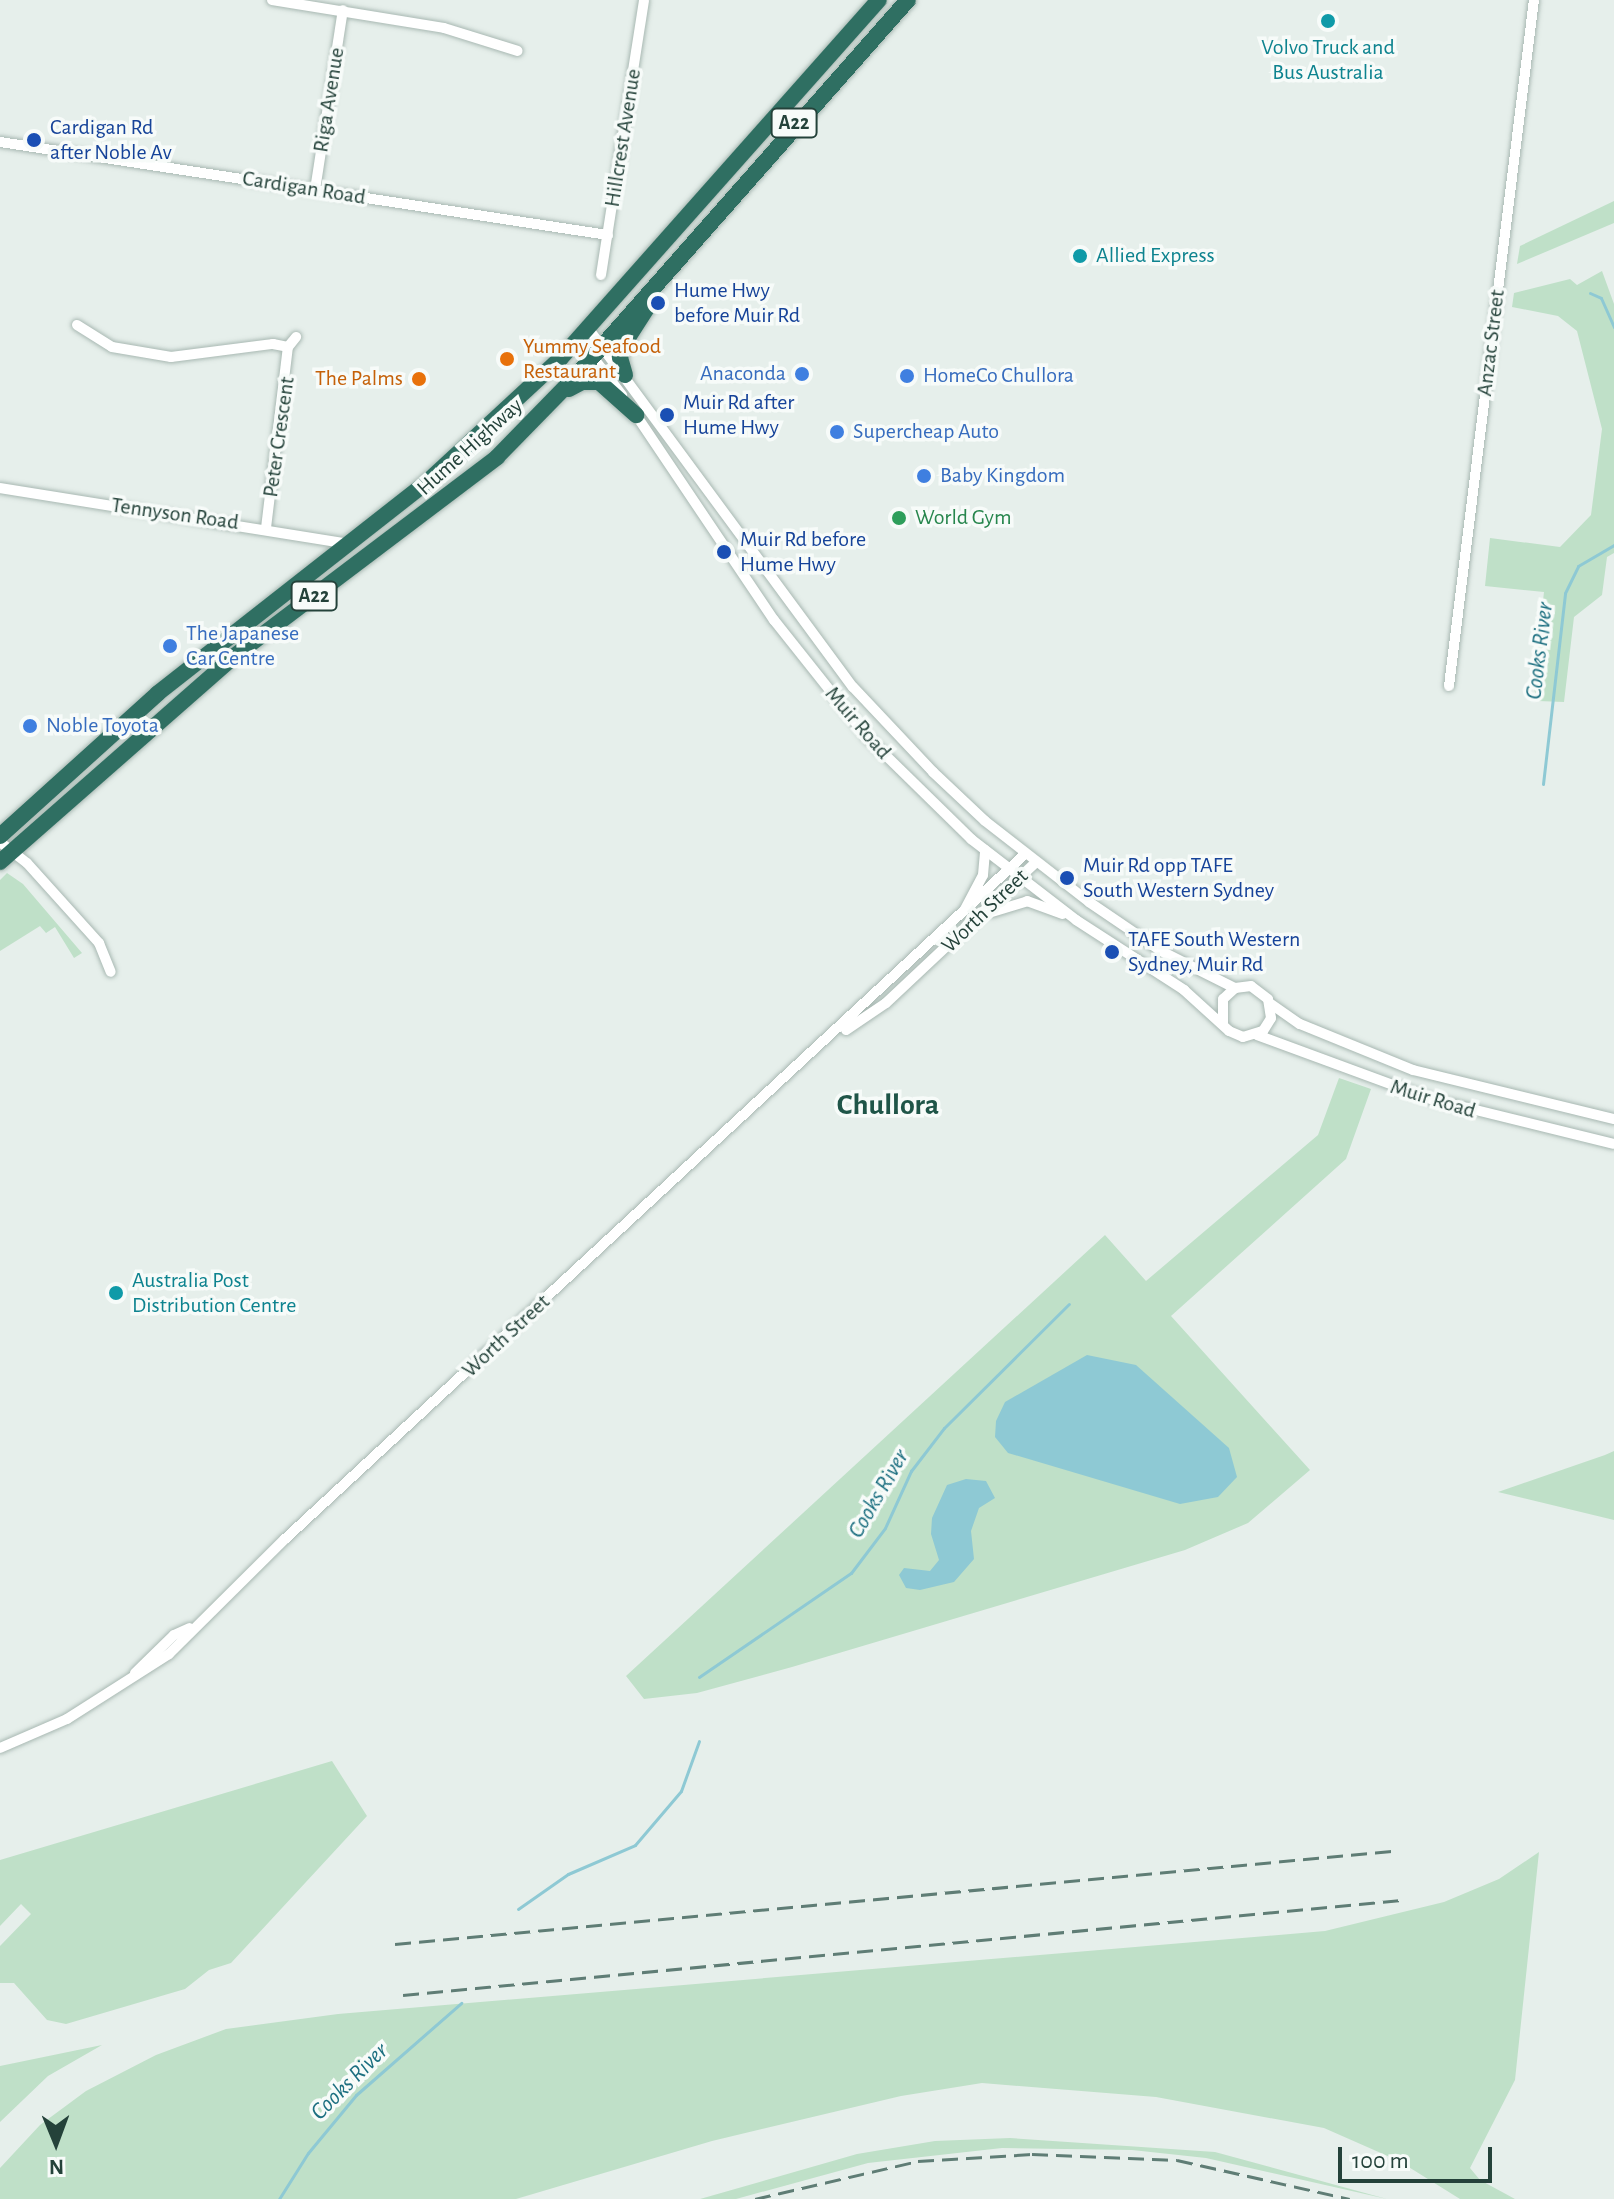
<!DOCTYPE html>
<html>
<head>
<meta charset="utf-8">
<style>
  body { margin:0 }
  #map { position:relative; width:1614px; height:2199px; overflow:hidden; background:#e6efeb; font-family:"Alegreya Sans",sans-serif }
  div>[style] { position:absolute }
  .green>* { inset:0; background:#bfe0c8 }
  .water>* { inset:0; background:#8ec9d4 }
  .stream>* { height:3px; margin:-1.5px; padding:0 1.5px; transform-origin:1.5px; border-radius:1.5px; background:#8ec9d4 }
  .roads { filter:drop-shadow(0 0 2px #a8b8b2) drop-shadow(0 0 2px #a8b8b2) }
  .minor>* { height:10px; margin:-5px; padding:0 5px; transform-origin:5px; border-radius:5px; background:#fff }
  .highway>* { height:16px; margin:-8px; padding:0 8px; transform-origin:8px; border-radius:8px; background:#2f6f62 }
  .rail>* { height:3px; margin-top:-1.5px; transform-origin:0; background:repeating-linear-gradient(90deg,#5f7d75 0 16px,transparent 0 24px) }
  .dots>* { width:22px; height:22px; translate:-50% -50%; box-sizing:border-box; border:4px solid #f7fbf9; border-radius:50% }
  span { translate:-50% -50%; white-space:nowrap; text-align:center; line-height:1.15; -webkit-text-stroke:7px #f7fbf9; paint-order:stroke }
  .shield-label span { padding:2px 6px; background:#f7fbf9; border:2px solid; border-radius:6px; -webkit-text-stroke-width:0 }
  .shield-label { font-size:20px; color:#24423a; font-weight:700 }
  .culture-label { font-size:22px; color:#0d838f }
  .left { translate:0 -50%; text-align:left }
  .street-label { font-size:22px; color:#24423a }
  .transit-label { font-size:22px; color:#164399 }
  .food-label { font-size:22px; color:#c56008 }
  .right { translate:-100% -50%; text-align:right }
  .shop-label { font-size:22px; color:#366cbe }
  .leisure-label { font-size:22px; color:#27864d }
  .water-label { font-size:24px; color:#1c6f80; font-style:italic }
  .district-label { font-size:30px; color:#1f5548; font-weight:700 }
  .north { position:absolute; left:16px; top:2103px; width:80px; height:80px; -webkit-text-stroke:6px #f7fbf9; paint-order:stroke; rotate:179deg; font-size:22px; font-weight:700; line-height:32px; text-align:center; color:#24423a }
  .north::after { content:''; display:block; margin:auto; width:28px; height:36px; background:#24423a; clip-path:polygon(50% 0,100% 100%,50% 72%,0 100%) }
  .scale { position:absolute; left:1338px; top:2147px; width:154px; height:36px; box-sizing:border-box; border:4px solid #24423a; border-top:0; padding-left:10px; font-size:24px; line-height:28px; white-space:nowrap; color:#24423a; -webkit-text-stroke:6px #f7fbf9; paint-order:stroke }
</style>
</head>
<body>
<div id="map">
  <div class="green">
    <i style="clip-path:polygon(1614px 201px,1614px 223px,1517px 264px,1520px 246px)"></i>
    <i style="clip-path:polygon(1602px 271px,1614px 304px,1614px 553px,1607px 557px,1602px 595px,1574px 617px,1564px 702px,1538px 701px,1533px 686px,1544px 592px,1485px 586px,1490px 538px,1560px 547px,1591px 515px,1602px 429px,1577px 331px,1558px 316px,1512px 307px,1514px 293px,1570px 279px,1577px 285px)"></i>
    <i style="clip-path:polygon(7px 873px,23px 884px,82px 953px,74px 958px,55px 927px,46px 933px,40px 926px,0 951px,0 880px)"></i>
    <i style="clip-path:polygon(1339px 1078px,1371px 1089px,1346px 1159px,1171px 1316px,1310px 1470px,1248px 1523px,1185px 1550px,792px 1667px,697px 1693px,644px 1699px,626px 1676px,1105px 1235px,1146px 1281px,1318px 1135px)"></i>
    <i style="clip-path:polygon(1614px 1451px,1614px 1520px,1498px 1492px,1605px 1455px)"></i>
    <i style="clip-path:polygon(332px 1761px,367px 1816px,231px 1963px,209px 1970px,185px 1989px,66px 2024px,47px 2020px,14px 1983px,0 1983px,0 1946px,31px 1914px,21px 1904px,0 1926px,0 1860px)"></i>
    <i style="clip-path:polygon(1539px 1852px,1515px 2080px,1470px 2168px,1480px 2180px,1515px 2199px,1460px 2199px,1399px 2161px,1324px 2128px,1156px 2097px,982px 2083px,901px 2096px,712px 2141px,516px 2199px,0 2199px,0 2168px,40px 2125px,86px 2091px,156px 2055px,226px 2029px,338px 2014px,1325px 1931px,1444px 1902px,1499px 1879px)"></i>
    <i style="clip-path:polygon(102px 2045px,48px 2076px,0 2122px,0 2066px)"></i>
    <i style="clip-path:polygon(1010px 2138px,1215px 2152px,1387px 2199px,1206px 2158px,1132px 2150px,1002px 2148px,868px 2163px,736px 2199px,700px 2199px,857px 2154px,935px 2141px)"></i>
  </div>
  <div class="water">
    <i style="clip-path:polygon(1087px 1355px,1136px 1365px,1229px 1448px,1237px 1477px,1218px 1497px,1180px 1504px,1008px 1453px,995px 1437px,996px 1421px,1005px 1402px)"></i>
    <i style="clip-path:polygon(966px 1479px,986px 1481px,995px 1498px,979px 1508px,971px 1531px,974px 1559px,954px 1582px,920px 1590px,906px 1588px,899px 1575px,904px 1568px,930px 1571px,939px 1560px,931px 1534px,932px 1518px,947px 1485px)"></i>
  </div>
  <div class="stream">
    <i style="left:1590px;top:293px;width:12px;rotate:24deg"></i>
    <i style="left:1601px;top:298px;width:32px;rotate:66deg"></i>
    <i style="left:1543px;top:784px;width:192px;rotate:-83.4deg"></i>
    <i style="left:1565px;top:593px;width:30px;rotate:-64deg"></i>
    <i style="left:1578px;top:566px;width:42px;rotate:-30.3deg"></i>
    <i style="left:699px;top:1677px;width:184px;rotate:-34.4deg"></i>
    <i style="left:851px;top:1573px;width:56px;rotate:-52.9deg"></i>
    <i style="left:885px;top:1528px;width:63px;rotate:-65.5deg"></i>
    <i style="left:911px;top:1471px;width:54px;rotate:-52.5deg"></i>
    <i style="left:944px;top:1428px;width:176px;rotate:-44.8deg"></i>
    <i style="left:518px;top:1909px;width:61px;rotate:-35deg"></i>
    <i style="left:568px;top:1874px;width:73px;rotate:-23.4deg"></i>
    <i style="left:635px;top:1845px;width:71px;rotate:-49.6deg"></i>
    <i style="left:681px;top:1791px;width:53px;rotate:-70.2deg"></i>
    <i style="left:279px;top:2199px;width:54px;rotate:-57.8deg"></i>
    <i style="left:308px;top:2153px;width:75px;rotate:-50.4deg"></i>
    <i style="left:356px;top:2095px;width:140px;rotate:-41.2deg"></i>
  </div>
  <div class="roads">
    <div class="minor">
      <i style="left:272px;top:0;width:174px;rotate:9.2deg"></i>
      <i style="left:444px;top:28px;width:77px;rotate:17.3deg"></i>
      <i style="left:0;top:142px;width:615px;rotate:8.7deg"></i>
      <i style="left:315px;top:190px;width:182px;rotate:-81.2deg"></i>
      <i style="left:601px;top:275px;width:278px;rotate:-81.1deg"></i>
      <i style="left:77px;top:325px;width:41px;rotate:32.2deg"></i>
      <i style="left:112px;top:347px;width:60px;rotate:9.6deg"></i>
      <i style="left:171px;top:357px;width:103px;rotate:-7.3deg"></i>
      <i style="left:273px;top:344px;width:15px;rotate:11deg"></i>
      <i style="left:588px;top:328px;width:446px;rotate:53.6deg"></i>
      <i style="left:853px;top:687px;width:117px;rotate:46.7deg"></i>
      <i style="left:933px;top:772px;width:71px;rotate:43.3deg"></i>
      <i style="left:985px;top:821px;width:132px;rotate:37.9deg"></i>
      <i style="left:1089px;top:902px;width:87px;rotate:34.2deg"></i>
      <i style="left:1161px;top:951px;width:83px;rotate:26.6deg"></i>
      <i style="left:579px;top:339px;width:71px;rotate:52.5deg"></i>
      <i style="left:634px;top:412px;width:251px;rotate:56.1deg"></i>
      <i style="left:774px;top:620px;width:149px;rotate:51.5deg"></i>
      <i style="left:867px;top:737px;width:146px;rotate:44.4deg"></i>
      <i style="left:971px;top:839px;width:133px;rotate:37.6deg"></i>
      <i style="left:1076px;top:920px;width:129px;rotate:32.9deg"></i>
      <i style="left:1184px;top:990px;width:61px;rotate:42.3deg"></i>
      <i style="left:1229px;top:1031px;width:15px;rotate:23deg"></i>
      <i style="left:1243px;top:1037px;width:21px;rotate:-17deg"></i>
      <i style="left:1263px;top:1031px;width:15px;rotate:-58deg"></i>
      <i style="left:1271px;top:1018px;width:19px;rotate:-99deg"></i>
      <i style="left:1268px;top:999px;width:21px;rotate:-143deg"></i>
      <i style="left:1251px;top:986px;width:16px;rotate:173deg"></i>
      <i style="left:1235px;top:988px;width:16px;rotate:137deg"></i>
      <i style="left:1223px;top:999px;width:25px;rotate:90deg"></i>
      <i style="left:0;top:488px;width:352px;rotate:9.1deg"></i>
      <i style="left:266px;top:528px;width:182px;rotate:-83.1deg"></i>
      <i style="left:288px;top:347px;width:13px;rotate:-51deg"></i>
      <i style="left:1449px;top:686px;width:691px;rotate:-82.94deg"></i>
      <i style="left:0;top:842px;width:34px;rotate:38deg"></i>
      <i style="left:27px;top:863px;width:108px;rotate:48deg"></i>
      <i style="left:99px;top:943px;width:31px;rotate:68deg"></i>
      <i style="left:965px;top:909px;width:38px;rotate:-62deg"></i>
      <i style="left:983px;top:875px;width:25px;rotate:-85deg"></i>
      <i style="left:992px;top:912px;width:37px;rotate:-17deg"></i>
      <i style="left:1027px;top:901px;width:38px;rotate:20deg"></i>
      <i style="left:1271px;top:1004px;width:35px;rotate:35deg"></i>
      <i style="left:1300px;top:1024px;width:122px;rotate:22.2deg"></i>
      <i style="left:1413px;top:1070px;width:207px;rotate:13.7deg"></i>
      <i style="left:846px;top:1030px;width:48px;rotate:-34deg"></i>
      <i style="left:886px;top:1003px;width:206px;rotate:-43.2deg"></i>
      <i style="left:1257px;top:1035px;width:185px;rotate:20.2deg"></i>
      <i style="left:1431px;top:1099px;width:188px;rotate:13.8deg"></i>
      <i style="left:135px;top:1673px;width:54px;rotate:-44.3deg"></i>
      <i style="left:174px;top:1635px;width:17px;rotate:-24deg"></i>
      <i style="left:0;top:1748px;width:73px;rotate:-23.4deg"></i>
      <i style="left:67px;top:1719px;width:121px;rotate:-32.5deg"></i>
      <i style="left:169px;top:1654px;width:163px;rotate:-44.8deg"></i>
      <i style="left:285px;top:1539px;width:1008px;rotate:-42.79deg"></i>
    </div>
    <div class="highway">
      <i style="left:625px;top:375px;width:19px;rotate:-106deg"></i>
      <i style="left:620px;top:357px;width:14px;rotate:-73deg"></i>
      <i style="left:624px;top:344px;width:46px;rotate:-57.3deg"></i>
      <i style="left:569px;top:389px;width:15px;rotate:-28deg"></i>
      <i style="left:582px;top:382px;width:17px"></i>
      <i style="left:599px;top:382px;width:50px;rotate:41.7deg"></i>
      <i style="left:0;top:836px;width:213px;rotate:-42.1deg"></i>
      <i style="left:158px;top:693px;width:342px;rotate:-38.1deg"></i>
      <i style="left:427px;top:482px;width:181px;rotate:-42.8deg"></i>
      <i style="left:560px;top:359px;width:480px;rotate:-48.4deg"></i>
      <i style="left:0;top:862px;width:310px;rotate:-41.3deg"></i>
      <i style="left:233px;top:657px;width:331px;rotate:-37.1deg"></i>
      <i style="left:497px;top:457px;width:110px;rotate:-45.7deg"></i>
      <i style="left:574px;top:378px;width:504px;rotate:-48.54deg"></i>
    </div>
  </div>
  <div class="rail">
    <i style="left:395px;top:1944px;width:1001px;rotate:-5.33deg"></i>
    <i style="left:403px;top:1995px;width:1003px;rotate:-5.44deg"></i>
    <i style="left:755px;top:2199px;width:167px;rotate:-13.1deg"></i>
    <i style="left:918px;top:2161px;width:114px;rotate:-3.5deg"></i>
    <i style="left:1032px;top:2154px;width:145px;rotate:2.4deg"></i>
    <i style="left:1177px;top:2160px;width:177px;rotate:12.7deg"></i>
  </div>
  <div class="dots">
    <i style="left:1328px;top:21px;background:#0f9aa8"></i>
    <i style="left:34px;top:140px;background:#1a4fb4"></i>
    <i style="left:1080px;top:256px;background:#0f9aa8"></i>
    <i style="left:658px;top:303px;background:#1a4fb4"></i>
    <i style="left:507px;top:359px;background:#e8710a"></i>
    <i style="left:802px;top:374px;background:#3f7fe0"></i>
    <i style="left:907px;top:376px;background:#3f7fe0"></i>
    <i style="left:419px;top:379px;background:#e8710a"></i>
    <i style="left:667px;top:415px;background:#1a4fb4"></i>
    <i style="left:837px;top:432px;background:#3f7fe0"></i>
    <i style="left:924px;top:476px;background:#3f7fe0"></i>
    <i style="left:899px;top:518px;background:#2e9e5b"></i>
    <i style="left:724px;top:552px;background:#1a4fb4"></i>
    <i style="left:170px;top:646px;background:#3f7fe0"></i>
    <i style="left:30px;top:726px;background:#3f7fe0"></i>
    <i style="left:1067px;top:878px;background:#1a4fb4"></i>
    <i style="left:1112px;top:952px;background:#1a4fb4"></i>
    <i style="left:116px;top:1293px;background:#0f9aa8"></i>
  </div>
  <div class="shield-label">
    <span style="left:794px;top:123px">A22</span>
    <span style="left:314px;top:596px">A22</span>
  </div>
  <div class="culture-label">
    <span style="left:1328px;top:60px">Volvo Truck and<br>Bus Australia</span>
    <span class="left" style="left:1096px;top:256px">Allied Express</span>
    <span class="left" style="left:132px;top:1293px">Australia Post<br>Distribution Centre</span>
  </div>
  <div class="street-label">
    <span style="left:329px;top:100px;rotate:-81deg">Riga Avenue</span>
    <span style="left:623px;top:138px;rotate:-81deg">Hillcrest Avenue</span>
    <span style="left:304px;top:188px;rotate:9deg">Cardigan Road</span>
    <span style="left:1491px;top:343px;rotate:-83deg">Anzac Street</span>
    <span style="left:279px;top:437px;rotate:-82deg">Peter Crescent</span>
    <span style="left:470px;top:447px;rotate:-42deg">Hume Highway</span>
    <span style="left:175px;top:514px;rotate:8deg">Tennyson Road</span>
    <span style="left:858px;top:723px;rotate:49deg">Muir Road</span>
    <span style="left:985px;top:911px;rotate:-44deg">Worth Street</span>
    <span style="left:1433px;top:1099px;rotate:17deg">Muir Road</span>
    <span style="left:506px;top:1336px;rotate:-43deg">Worth Street</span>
  </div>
  <div class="transit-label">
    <span class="left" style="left:50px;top:140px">Cardigan Rd<br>after Noble Av</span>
    <span class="left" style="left:674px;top:303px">Hume Hwy<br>before Muir Rd</span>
    <span class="left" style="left:683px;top:415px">Muir Rd after<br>Hume Hwy</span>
    <span class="left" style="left:740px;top:552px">Muir Rd before<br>Hume Hwy</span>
    <span class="left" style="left:1083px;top:878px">Muir Rd opp TAFE<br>South Western Sydney</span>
    <span class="left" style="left:1128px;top:952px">TAFE South Western<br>Sydney, Muir Rd</span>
  </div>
  <div class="food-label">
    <span class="left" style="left:523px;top:359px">Yummy Seafood<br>Restaurant</span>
    <span class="right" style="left:403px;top:379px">The Palms</span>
  </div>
  <div class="shop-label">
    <span class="right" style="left:786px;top:374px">Anaconda</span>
    <span class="left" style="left:923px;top:376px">HomeCo Chullora</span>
    <span class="left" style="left:853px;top:432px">Supercheap Auto</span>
    <span class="left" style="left:940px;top:476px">Baby Kingdom</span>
    <span class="left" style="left:186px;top:646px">The Japanese<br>Car Centre</span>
    <span class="left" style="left:46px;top:726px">Noble Toyota</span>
  </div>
  <div class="leisure-label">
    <span class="left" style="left:915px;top:518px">World Gym</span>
  </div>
  <div class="water-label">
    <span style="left:1540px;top:651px;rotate:-83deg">Cooks River</span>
    <span style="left:879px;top:1494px;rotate:-60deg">Cooks River</span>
    <span style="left:350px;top:2082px;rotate:-45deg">Cooks River</span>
  </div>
  <div class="district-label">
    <span style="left:888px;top:1105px">Chullora</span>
  </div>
  <div class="north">N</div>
  <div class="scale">100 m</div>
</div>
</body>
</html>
